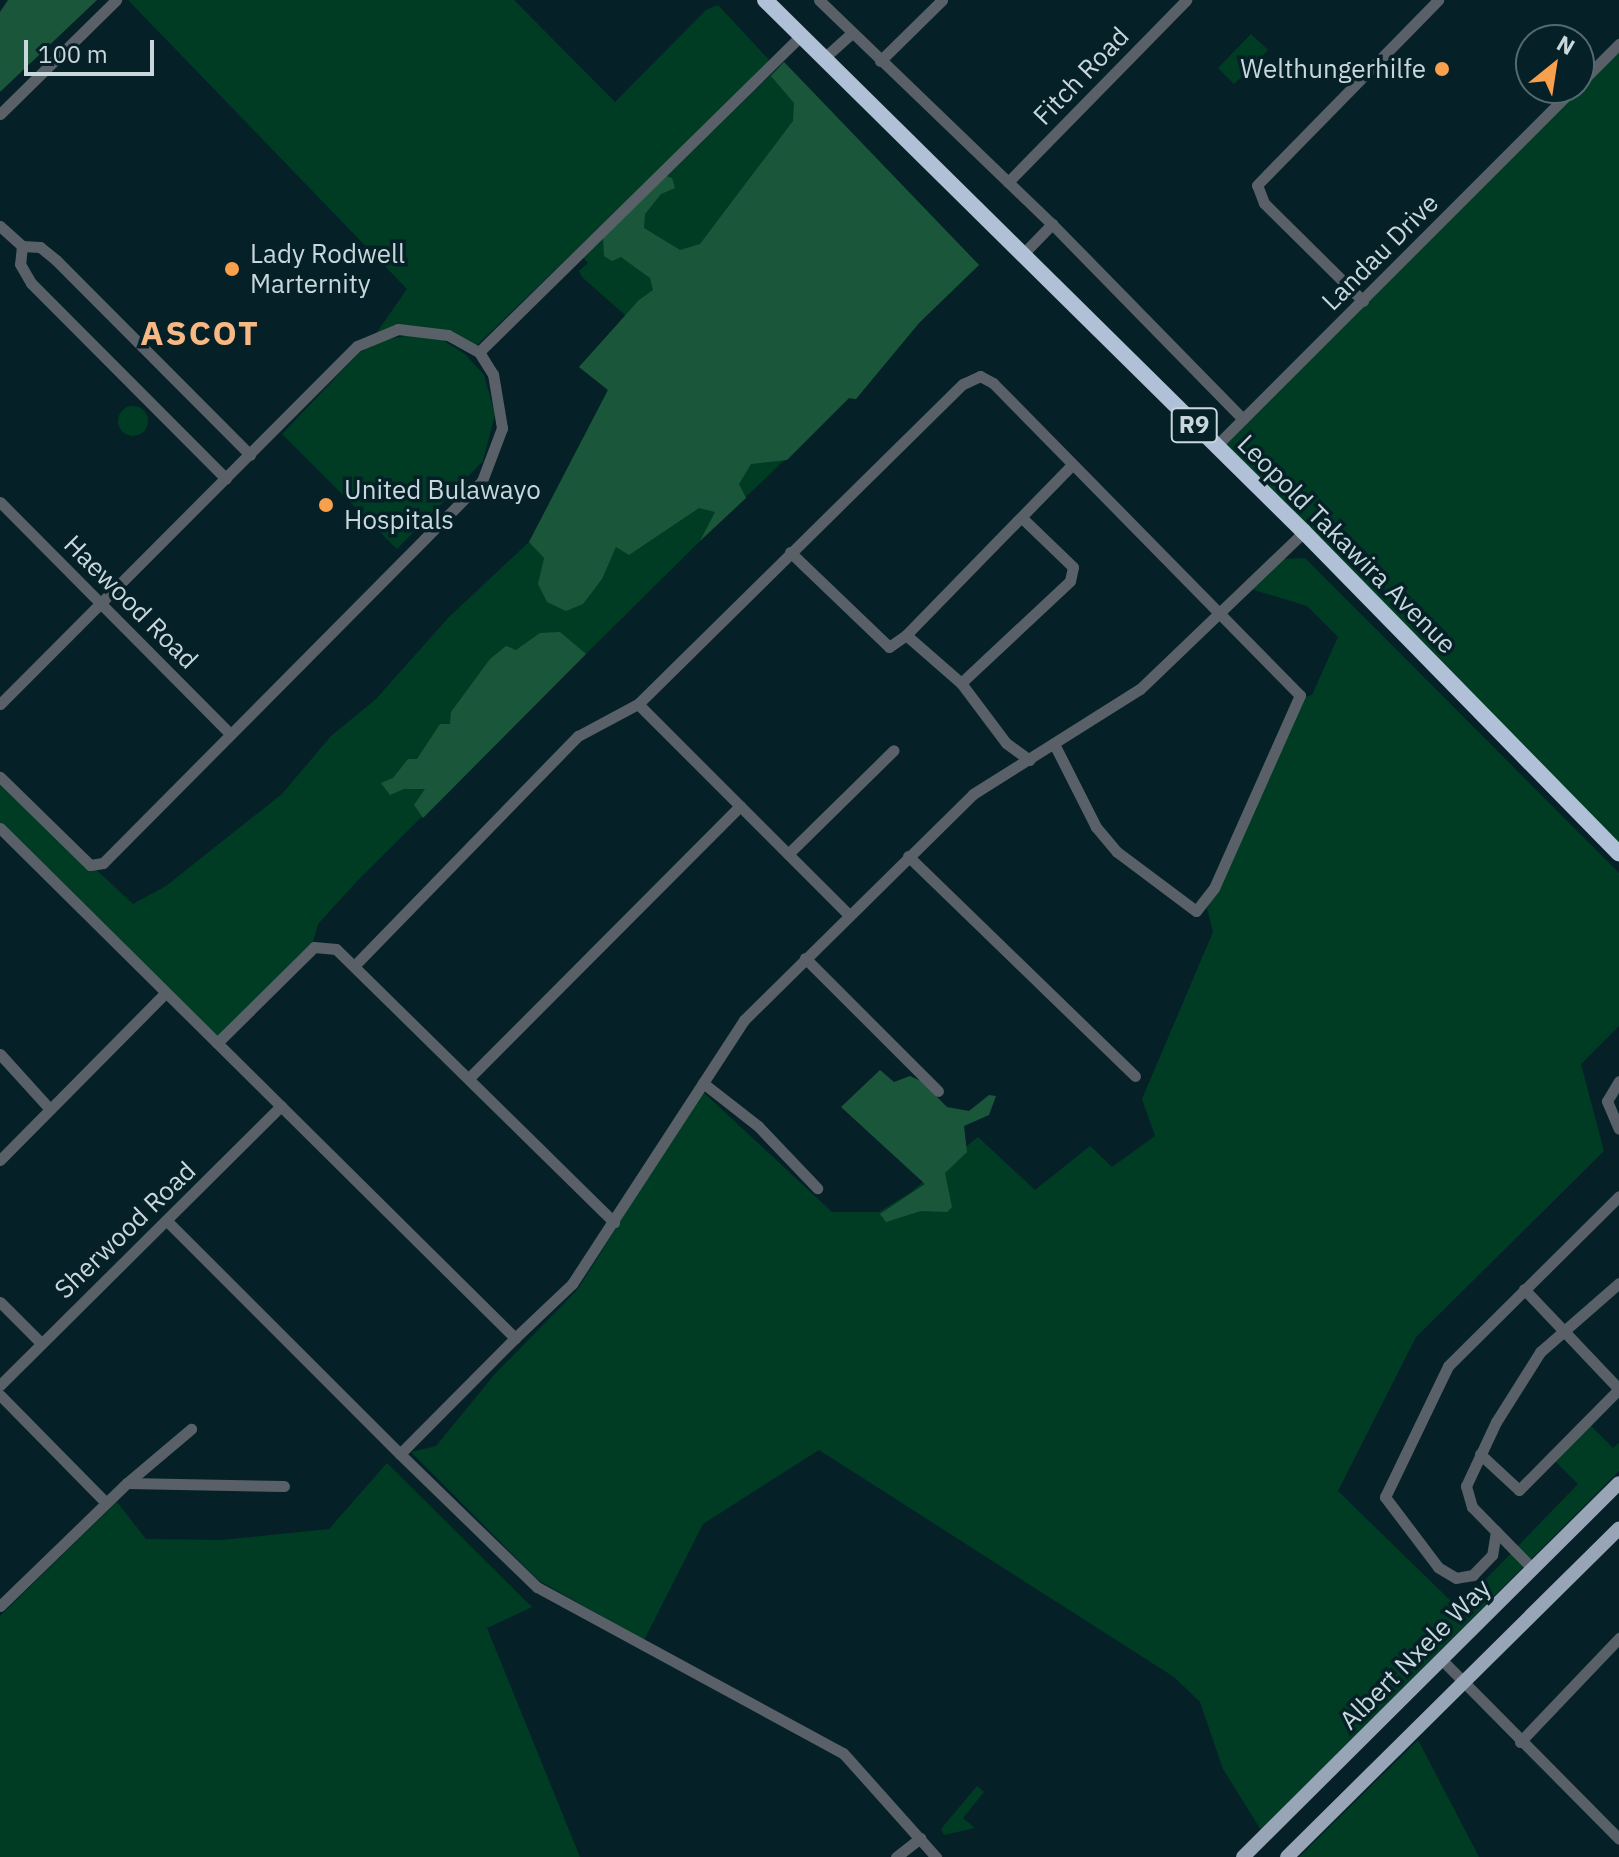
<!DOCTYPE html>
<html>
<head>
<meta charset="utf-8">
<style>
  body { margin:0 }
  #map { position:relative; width:1619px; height:1857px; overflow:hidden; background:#062028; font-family:"IBM Plex Sans",sans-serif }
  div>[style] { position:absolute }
  .green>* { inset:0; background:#003c23 }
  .round { border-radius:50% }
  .forest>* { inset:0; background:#1a573a }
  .minor>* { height:11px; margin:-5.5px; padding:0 5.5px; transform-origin:5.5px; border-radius:5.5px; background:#596068 }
  .major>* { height:14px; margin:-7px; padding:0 7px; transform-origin:7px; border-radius:7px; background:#97a5b7 }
  .highway>* { height:16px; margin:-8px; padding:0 8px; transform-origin:8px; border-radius:8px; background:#b0c0d6 }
  .dots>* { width:22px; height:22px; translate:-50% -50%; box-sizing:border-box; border:4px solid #062028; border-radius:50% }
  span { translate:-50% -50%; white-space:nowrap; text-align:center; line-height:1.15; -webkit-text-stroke:7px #062028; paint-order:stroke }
  .shield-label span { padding:2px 6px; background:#062028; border:2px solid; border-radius:6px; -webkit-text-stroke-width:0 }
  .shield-label { font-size:24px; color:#c8d7dc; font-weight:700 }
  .poi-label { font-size:26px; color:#c8d7dc }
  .right { translate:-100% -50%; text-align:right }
  .left { translate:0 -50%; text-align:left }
  .street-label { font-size:26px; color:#c8d7dc }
  .district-label { font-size:34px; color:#f7b883; font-weight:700; letter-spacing:2px }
  .north { position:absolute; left:1515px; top:24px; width:80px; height:80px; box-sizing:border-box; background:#062028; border:2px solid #546970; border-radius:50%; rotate:30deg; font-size:22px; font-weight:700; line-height:32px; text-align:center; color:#c8d7dc }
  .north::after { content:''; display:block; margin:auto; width:28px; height:36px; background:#f9a04d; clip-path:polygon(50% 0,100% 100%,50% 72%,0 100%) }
  .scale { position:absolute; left:24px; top:40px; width:130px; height:36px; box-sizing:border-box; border:4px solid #c8d7dc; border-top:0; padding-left:10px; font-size:24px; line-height:28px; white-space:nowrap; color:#c8d7dc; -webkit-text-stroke:6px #062028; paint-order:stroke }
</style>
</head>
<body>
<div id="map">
  <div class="green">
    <i style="clip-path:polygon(128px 0,514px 0,615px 102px,706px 10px,718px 5px,771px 62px,475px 347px,449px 333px,377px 332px,407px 289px)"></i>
    <i style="clip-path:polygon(1251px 34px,1268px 50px,1234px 84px,1218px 68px)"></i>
    <i style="clip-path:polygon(1619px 48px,1619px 844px,1224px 447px)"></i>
    <i style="clip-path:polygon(784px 62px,979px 265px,919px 323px,856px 399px,849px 398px,700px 541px,359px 879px,318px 924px,312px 945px,217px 1038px,0 825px,0 780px,133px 904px,166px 886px,282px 794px,331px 736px,376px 699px,449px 617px,529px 542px,608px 390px,579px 367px,626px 316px,582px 277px,579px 271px,588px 263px,583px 257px)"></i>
    <i style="clip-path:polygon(413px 335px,441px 339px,465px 354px,484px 375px,495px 414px,483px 461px,397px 549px,282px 434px,359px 353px,385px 339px)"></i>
    <i class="round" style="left:118px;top:406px;width:30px;height:30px"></i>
    <i style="clip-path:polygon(1305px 558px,1619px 873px,1619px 1026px,1581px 1064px,1604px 1151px,1416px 1337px,1338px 1491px,1458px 1608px,1578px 1484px,1553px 1459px,1588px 1423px,1613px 1448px,1619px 1443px,1619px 1471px,1261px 1830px,1223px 1769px,1200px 1702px,1174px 1677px,819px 1450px,703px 1524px,644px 1640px,538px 1580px,411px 1452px,436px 1446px,494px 1375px,578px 1289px,702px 1091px,832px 1212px,879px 1212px,911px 1192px,978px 1137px,1035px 1190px,1090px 1146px,1112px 1167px,1155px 1136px,1142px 1099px,1213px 932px,1207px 908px,1302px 698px,1312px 695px,1338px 637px,1307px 606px,1251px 589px,1284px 559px)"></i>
    <i style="clip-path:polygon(387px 1463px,532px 1607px,487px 1628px,580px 1857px,0 1857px,0 1616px,117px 1502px,146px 1539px,221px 1540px,329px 1529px)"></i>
    <i style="clip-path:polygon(1418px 1740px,1479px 1857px,1299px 1857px)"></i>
    <i style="clip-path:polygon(977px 1786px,984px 1792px,963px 1818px,975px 1828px,944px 1835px,941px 1829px)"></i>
  </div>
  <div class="forest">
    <i style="clip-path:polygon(8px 0,97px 0,0 92px,0 12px)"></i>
    <i style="clip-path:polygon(784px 62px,979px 265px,919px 323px,856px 399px,849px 398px,787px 460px,751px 464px,739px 484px,746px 498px,700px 541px,715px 512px,699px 508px,629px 555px,616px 547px,602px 579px,583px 604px,566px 611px,547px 602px,538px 584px,544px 558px,529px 542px,608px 390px,579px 367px,639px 300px,653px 290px,650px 278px,621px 257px,612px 261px,604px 256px,603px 238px,663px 175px,672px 178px,675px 188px,661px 194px,645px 214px,644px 228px,680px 250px,700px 244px,793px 121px,794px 103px,771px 76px)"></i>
    <i style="clip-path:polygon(560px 632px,586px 654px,423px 818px,414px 805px,425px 789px,404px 789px,390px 795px,381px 783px,393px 778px,408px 759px,417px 759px,440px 724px,450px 724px,451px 712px,490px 659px,506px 646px,516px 650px,540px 633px)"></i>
    <i style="clip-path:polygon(880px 1070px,894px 1082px,910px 1076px,921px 1081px,947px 1107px,969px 1111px,989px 1095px,996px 1096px,989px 1115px,964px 1126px,967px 1152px,945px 1173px,952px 1207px,947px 1212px,921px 1211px,886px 1222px,880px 1214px,925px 1184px,841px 1107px)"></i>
  </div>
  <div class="minor">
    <i style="left:819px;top:0;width:323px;rotate:43.9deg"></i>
    <i style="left:1052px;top:224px;width:273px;rotate:45.6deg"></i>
    <i style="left:824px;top:58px;width:38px;rotate:-42deg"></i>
    <i style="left:880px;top:61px;width:87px;rotate:-44.5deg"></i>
    <i style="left:1579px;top:84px;width:57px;rotate:-45deg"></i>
    <i style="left:0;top:114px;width:163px;rotate:-44.5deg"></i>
    <i style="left:1008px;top:182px;width:255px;rotate:-45.6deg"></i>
    <i style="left:0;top:226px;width:30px;rotate:42deg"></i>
    <i style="left:22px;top:246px;width:18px;rotate:3deg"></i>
    <i style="left:40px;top:247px;width:21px;rotate:39deg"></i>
    <i style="left:56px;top:260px;width:275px;rotate:45.1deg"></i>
    <i style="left:22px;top:246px;width:18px;rotate:96deg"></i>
    <i style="left:20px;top:264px;width:22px;rotate:60deg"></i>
    <i style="left:31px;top:283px;width:276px;rotate:45.1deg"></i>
    <i style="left:1021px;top:256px;width:45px;rotate:-45.9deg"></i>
    <i style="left:1363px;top:301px;width:139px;rotate:-135.3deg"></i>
    <i style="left:1264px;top:203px;width:19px;rotate:-111deg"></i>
    <i style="left:1257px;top:185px;width:259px;rotate:-45.6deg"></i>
    <i style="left:479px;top:352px;width:451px;rotate:-44.5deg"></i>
    <i style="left:1216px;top:446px;width:506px;rotate:-45deg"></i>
    <i style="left:0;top:502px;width:327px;rotate:45.2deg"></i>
    <i style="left:790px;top:552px;width:137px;rotate:43.8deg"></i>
    <i style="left:889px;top:647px;width:21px;rotate:-35deg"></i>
    <i style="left:906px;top:635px;width:238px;rotate:-45.7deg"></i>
    <i style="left:906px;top:635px;width:73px;rotate:41.1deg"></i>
    <i style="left:961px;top:683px;width:149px;rotate:-43.1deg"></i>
    <i style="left:1070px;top:581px;width:14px;rotate:-78deg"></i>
    <i style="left:1073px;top:567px;width:71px;rotate:-136.1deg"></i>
    <i style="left:961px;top:683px;width:75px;rotate:53.1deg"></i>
    <i style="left:1006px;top:743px;width:29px;rotate:36deg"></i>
    <i style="left:0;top:704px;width:506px;rotate:-45.08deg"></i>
    <i style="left:357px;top:346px;width:44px;rotate:-22.5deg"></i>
    <i style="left:398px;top:329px;width:50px;rotate:6.8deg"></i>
    <i style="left:448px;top:335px;width:35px;rotate:29deg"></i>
    <i style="left:479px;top:352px;width:26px;rotate:58deg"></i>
    <i style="left:493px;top:374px;width:55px;rotate:80.5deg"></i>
    <i style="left:502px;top:428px;width:57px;rotate:110.7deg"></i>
    <i style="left:482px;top:481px;width:538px;rotate:134.77deg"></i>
    <i style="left:103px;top:863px;width:13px;rotate:171deg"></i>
    <i style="left:90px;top:865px;width:126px;rotate:-135.6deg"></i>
    <i style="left:638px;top:704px;width:297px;rotate:45deg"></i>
    <i style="left:0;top:828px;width:725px;rotate:44.72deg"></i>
    <i style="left:515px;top:1338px;width:163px;rotate:134.8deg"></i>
    <i style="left:400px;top:1454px;width:328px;rotate:-135deg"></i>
    <i style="left:788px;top:854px;width:148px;rotate:-44.5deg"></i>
    <i style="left:908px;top:856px;width:316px;rotate:44.1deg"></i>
    <i style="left:805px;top:958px;width:188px;rotate:45deg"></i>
    <i style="left:355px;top:965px;width:320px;rotate:-45.8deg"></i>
    <i style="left:578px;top:736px;width:68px;rotate:-28.1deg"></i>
    <i style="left:638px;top:704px;width:456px;rotate:-44.6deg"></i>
    <i style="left:963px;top:384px;width:19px;rotate:-25deg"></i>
    <i style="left:980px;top:376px;width:15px;rotate:28deg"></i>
    <i style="left:993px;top:383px;width:438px;rotate:45.5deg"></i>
    <i style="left:1300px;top:695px;width:211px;rotate:114deg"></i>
    <i style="left:1214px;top:888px;width:29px;rotate:128deg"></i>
    <i style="left:1196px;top:911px;width:99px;rotate:-143.2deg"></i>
    <i style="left:1117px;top:852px;width:33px;rotate:-130deg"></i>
    <i style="left:1096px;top:827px;width:93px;rotate:-116.8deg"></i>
    <i style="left:217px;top:1043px;width:136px;rotate:-44.7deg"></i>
    <i style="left:314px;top:947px;width:22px;rotate:5deg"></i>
    <i style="left:336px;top:949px;width:390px;rotate:44.5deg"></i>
    <i style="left:0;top:1054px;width:73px;rotate:47.8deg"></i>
    <i style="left:469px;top:1078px;width:384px;rotate:-45.1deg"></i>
    <i style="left:1619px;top:1081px;width:23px;rotate:121deg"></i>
    <i style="left:1607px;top:1101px;width:30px;rotate:67deg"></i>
    <i style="left:703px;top:1083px;width:70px;rotate:38deg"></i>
    <i style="left:758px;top:1126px;width:86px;rotate:46.4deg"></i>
    <i style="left:0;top:1160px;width:235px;rotate:-45.3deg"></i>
    <i style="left:1524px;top:1289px;width:138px;rotate:46.5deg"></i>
    <i style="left:0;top:1302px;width:58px;rotate:45deg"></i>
    <i style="left:515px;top:1338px;width:79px;rotate:-43.5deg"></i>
    <i style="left:572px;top:1284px;width:315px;rotate:-56.9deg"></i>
    <i style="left:744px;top:1020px;width:322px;rotate:-44.6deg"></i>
    <i style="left:973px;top:794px;width:197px;rotate:-32.2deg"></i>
    <i style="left:1140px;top:689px;width:227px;rotate:-43.8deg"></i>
    <i style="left:0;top:1385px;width:396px;rotate:-44.8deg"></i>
    <i style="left:0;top:1395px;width:151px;rotate:45.5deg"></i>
    <i style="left:400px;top:1454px;width:191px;rotate:44.2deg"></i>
    <i style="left:537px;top:1587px;width:348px;rotate:28.5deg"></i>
    <i style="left:843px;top:1753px;width:140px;rotate:48.2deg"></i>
    <i style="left:1480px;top:1454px;width:53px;rotate:42.7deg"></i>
    <i style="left:1519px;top:1490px;width:142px;rotate:-45.3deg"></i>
    <i style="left:127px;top:1483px;width:157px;rotate:1.1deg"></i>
    <i style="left:1496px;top:1531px;width:24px;rotate:99deg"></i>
    <i style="left:1492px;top:1555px;width:28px;rotate:134deg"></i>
    <i style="left:1473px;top:1575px;width:17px;rotate:170deg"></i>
    <i style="left:1456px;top:1578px;width:21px;rotate:-149deg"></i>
    <i style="left:1438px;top:1567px;width:88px;rotate:-127.1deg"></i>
    <i style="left:1385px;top:1497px;width:145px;rotate:-64.3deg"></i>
    <i style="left:1448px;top:1366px;width:241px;rotate:-44.8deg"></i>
    <i style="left:1533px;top:1569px;width:87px;rotate:-134.5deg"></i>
    <i style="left:1472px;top:1507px;width:22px;rotate:-106deg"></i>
    <i style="left:1466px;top:1486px;width:71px;rotate:-64.9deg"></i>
    <i style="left:1496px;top:1422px;width:83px;rotate:-57.8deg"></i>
    <i style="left:1540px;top:1352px;width:105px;rotate:-41.1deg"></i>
    <i style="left:0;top:1606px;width:177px;rotate:-44.1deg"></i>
    <i style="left:127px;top:1483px;width:84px;rotate:-40.2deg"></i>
    <i style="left:1443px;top:1661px;width:250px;rotate:45.3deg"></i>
    <i style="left:1520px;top:1742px;width:144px;rotate:-46.4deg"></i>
    <i style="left:896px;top:1857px;width:31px;rotate:-38deg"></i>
  </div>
  <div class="major">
    <i style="left:1243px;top:1857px;width:530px;rotate:-44.85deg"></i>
    <i style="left:1287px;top:1857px;width:467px;rotate:-44.7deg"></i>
  </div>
  <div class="highway">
    <i style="left:765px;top:0;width:757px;rotate:44.63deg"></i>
    <i style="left:1304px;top:532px;width:450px;rotate:45.6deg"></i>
  </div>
  <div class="dots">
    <i style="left:1442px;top:69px;background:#f9a04d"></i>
    <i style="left:232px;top:269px;background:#f9a04d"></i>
    <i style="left:326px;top:505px;background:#f9a04d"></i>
  </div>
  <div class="shield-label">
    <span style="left:1194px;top:425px">R9</span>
  </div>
  <div class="poi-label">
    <span class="right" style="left:1426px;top:69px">Welthungerhilfe</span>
    <span class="left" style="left:250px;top:269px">Lady Rodwell<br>Marternity</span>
    <span class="left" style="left:344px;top:505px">United Bulawayo<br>Hospitals</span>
  </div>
  <div class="street-label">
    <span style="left:1081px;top:76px;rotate:-46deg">Fitch Road</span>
    <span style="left:1380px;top:252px;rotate:-45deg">Landau Drive</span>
    <span style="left:1347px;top:544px;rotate:45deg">Leopold Takawira Avenue</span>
    <span style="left:131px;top:602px;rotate:45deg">Haewood Road</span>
    <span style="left:125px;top:1230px;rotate:-44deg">Sherwood Road</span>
    <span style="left:1415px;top:1654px;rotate:-45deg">Albert Nxele Way</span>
  </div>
  <div class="district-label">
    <span style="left:200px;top:333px">ASCOT</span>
  </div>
  <div class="north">N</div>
  <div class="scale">100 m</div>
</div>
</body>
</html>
